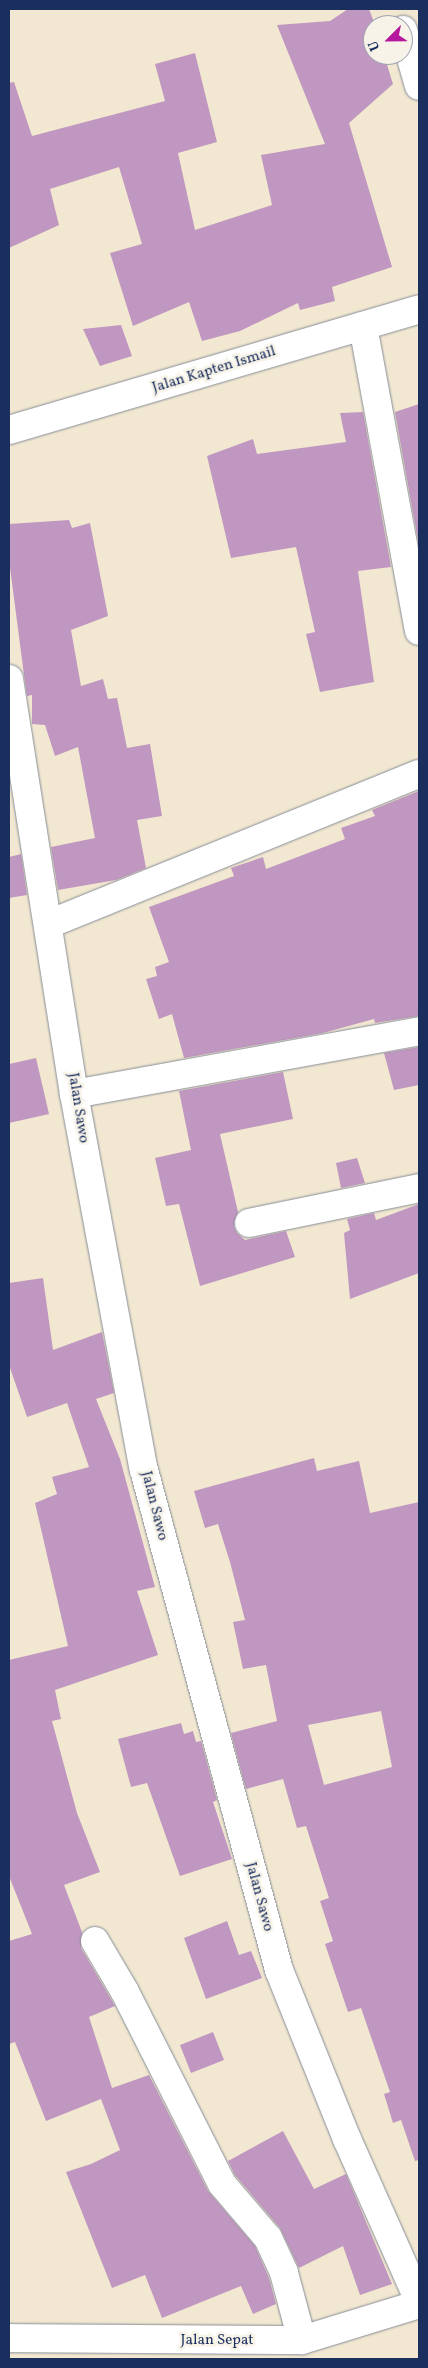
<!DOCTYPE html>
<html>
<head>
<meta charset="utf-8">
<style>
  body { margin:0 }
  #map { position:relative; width:428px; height:2368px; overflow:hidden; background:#f2e8d1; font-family:Vollkorn,serif }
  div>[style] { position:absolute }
  .building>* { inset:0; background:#c097c0 }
  .roads { filter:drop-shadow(0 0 1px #868c98) drop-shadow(0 0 1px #868c98) }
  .minor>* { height:28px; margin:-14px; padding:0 14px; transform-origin:14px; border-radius:14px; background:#fff }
  .tertiary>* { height:28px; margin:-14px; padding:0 14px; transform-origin:14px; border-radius:14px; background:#fff }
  span { translate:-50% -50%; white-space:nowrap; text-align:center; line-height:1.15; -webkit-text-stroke:5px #f7f3e8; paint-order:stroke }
  .street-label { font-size:15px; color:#1b2f5e }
  .frame { position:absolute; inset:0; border:10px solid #1b2f5e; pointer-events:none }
  .north { position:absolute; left:363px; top:15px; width:50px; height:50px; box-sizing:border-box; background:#f7f3e8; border:1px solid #9fa5b1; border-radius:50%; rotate:247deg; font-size:14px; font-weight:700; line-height:20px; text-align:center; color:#1b2f5e }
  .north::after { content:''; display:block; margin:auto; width:18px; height:22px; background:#b5179e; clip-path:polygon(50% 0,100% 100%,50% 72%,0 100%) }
</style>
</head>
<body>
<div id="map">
  <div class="building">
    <i style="clip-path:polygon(348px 9px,369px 9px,375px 25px,373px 55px,384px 55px,393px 84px,349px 123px,392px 267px,332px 287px,335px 301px,300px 310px,298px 303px,240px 331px,202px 341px,189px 302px,133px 326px,110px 253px,142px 244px,119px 167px,50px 189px,59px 225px,9px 248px,9px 83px,14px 82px,32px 136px,165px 101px,155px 64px,195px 53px,217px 142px,178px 153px,195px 230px,272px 205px,261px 155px,325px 144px,277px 25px,330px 21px)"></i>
    <i style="clip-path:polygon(121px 325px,132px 356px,100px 366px,83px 329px)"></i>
    <i style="clip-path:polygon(419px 404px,419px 546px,395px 412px)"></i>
    <i style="clip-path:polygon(363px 412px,391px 567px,358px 571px,374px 682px,320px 692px,306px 634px,315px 632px,296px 547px,231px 558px,207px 456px,253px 439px,257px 454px,346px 442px,340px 413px)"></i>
    <i style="clip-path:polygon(69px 520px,72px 528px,90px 523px,108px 616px,71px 630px,81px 686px,103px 679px,108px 699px,117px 698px,127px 748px,150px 744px,162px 816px,137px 820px,146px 868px,116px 880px,58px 890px,51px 847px,95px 838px,78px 747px,55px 756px,45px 725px,32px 724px,32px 695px,27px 696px,24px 675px,9px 560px,9px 524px)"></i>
    <i style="clip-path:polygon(419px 791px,419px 1016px,375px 1023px,374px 1019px,323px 1033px,184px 1058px,172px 1014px,159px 1019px,146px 979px,157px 976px,155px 967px,169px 962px,149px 907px,234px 876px,231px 868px,263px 857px,266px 869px,345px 839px,341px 828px,375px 816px,372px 810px)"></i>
    <i style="clip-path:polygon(21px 854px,27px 895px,9px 898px,9px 857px)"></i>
    <i style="clip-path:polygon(419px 1047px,419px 1085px,394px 1090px,384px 1053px)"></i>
    <i style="clip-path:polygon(36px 1058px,49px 1114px,9px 1123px,9px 1064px)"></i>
    <i style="clip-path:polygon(283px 1072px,293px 1119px,220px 1134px,238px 1212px,234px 1226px,237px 1233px,245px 1240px,286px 1231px,295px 1257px,200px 1286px,179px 1204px,166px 1206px,155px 1158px,191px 1150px,179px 1091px)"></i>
    <i style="clip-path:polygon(357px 1158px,365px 1183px,341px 1188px,336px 1163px)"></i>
    <i style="clip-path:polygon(419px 1204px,419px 1273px,350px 1299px,344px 1233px,350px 1230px,347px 1219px,374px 1213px,376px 1220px)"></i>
    <i style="clip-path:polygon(43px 1278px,53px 1350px,102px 1332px,114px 1393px,96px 1399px,120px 1459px,155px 1587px,137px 1591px,158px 1655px,55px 1690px,61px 1719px,52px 1721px,77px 1813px,100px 1872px,64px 1885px,82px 1932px,81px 1948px,115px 2006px,89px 2017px,112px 2088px,149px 2075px,208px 2191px,255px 2246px,269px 2278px,276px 2304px,253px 2314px,241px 2286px,162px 2318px,145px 2275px,112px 2288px,66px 2172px,91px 2164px,120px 2150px,101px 2099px,46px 2121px,15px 2042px,9px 2044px,9px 1941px,32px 1934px,9px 1876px,9px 1660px,68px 1646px,35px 1503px,57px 1494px,52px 1477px,89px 1467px,67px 1403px,27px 1417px,9px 1365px,9px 1283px)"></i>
    <i style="clip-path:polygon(evenodd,314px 1458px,317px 1471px,359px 1461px,370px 1513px,419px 1502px,419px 2160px,415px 2161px,401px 2120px,393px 2123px,384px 2094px,390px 2092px,361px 2008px,348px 2012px,325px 1944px,333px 1941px,320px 1901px,329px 1898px,306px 1826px,297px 1828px,283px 1779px,246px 1789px,231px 1733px,277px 1721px,266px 1665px,243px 1669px,233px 1622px,245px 1620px,230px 1562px,218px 1524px,205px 1528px,194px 1491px,314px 1458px,381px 1711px,392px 1767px,324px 1785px,308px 1725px,381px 1711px)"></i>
    <i style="clip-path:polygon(181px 1723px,184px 1734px,193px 1731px,196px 1742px,201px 1741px,217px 1800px,213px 1802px,232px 1859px,180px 1876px,147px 1783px,131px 1787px,118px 1739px)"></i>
    <i style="clip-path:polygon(227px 1921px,239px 1955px,251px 1951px,262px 1978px,206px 1999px,184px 1938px)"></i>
    <i style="clip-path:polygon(213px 2032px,224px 2060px,191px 2073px,180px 2045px)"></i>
    <i style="clip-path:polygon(283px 2131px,314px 2189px,346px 2174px,392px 2284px,360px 2295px,343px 2246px,299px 2268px,280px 2228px,235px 2175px,228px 2161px)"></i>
  </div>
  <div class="roads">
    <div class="minor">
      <i style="left:403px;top:30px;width:58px;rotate:74.1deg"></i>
      <i style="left:363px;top:326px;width:310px;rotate:79.6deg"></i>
      <i style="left:9px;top:679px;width:420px;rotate:81.1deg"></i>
      <i style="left:74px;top:1094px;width:382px;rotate:79.5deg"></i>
      <i style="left:144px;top:1470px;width:518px;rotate:74.89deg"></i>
      <i style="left:279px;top:1970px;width:182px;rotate:68.1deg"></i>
      <i style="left:347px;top:2139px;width:177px;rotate:66deg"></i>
      <i style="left:49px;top:924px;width:399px;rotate:-22.1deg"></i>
      <i style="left:74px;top:1094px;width:351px;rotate:-10.3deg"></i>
      <i style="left:249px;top:1223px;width:174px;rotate:-11.6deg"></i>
      <i style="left:95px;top:1941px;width:59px;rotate:59.5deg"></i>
      <i style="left:125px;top:1992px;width:215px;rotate:63.2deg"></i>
      <i style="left:222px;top:2184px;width:71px;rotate:49.6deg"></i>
      <i style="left:268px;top:2238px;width:38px;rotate:65deg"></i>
      <i style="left:284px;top:2273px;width:69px;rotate:75deg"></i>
      <i style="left:9px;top:2338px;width:293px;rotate:0.4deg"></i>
      <i style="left:302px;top:2340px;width:122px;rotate:-17.1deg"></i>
    </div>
    <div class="tertiary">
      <i style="left:9px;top:430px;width:427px;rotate:-16.4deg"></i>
    </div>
  </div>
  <div class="street-label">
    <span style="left:214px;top:370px;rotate:-17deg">Jalan Kapten Ismail</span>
    <span style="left:78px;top:1108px;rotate:81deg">Jalan Sawo</span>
    <span style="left:154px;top:1506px;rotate:76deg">Jalan Sawo</span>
    <span style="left:259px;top:1897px;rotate:75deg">Jalan Sawo</span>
    <span style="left:217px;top:2341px">Jalan Sepat</span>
  </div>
  <div class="frame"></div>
  <div class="north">U</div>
</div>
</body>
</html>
